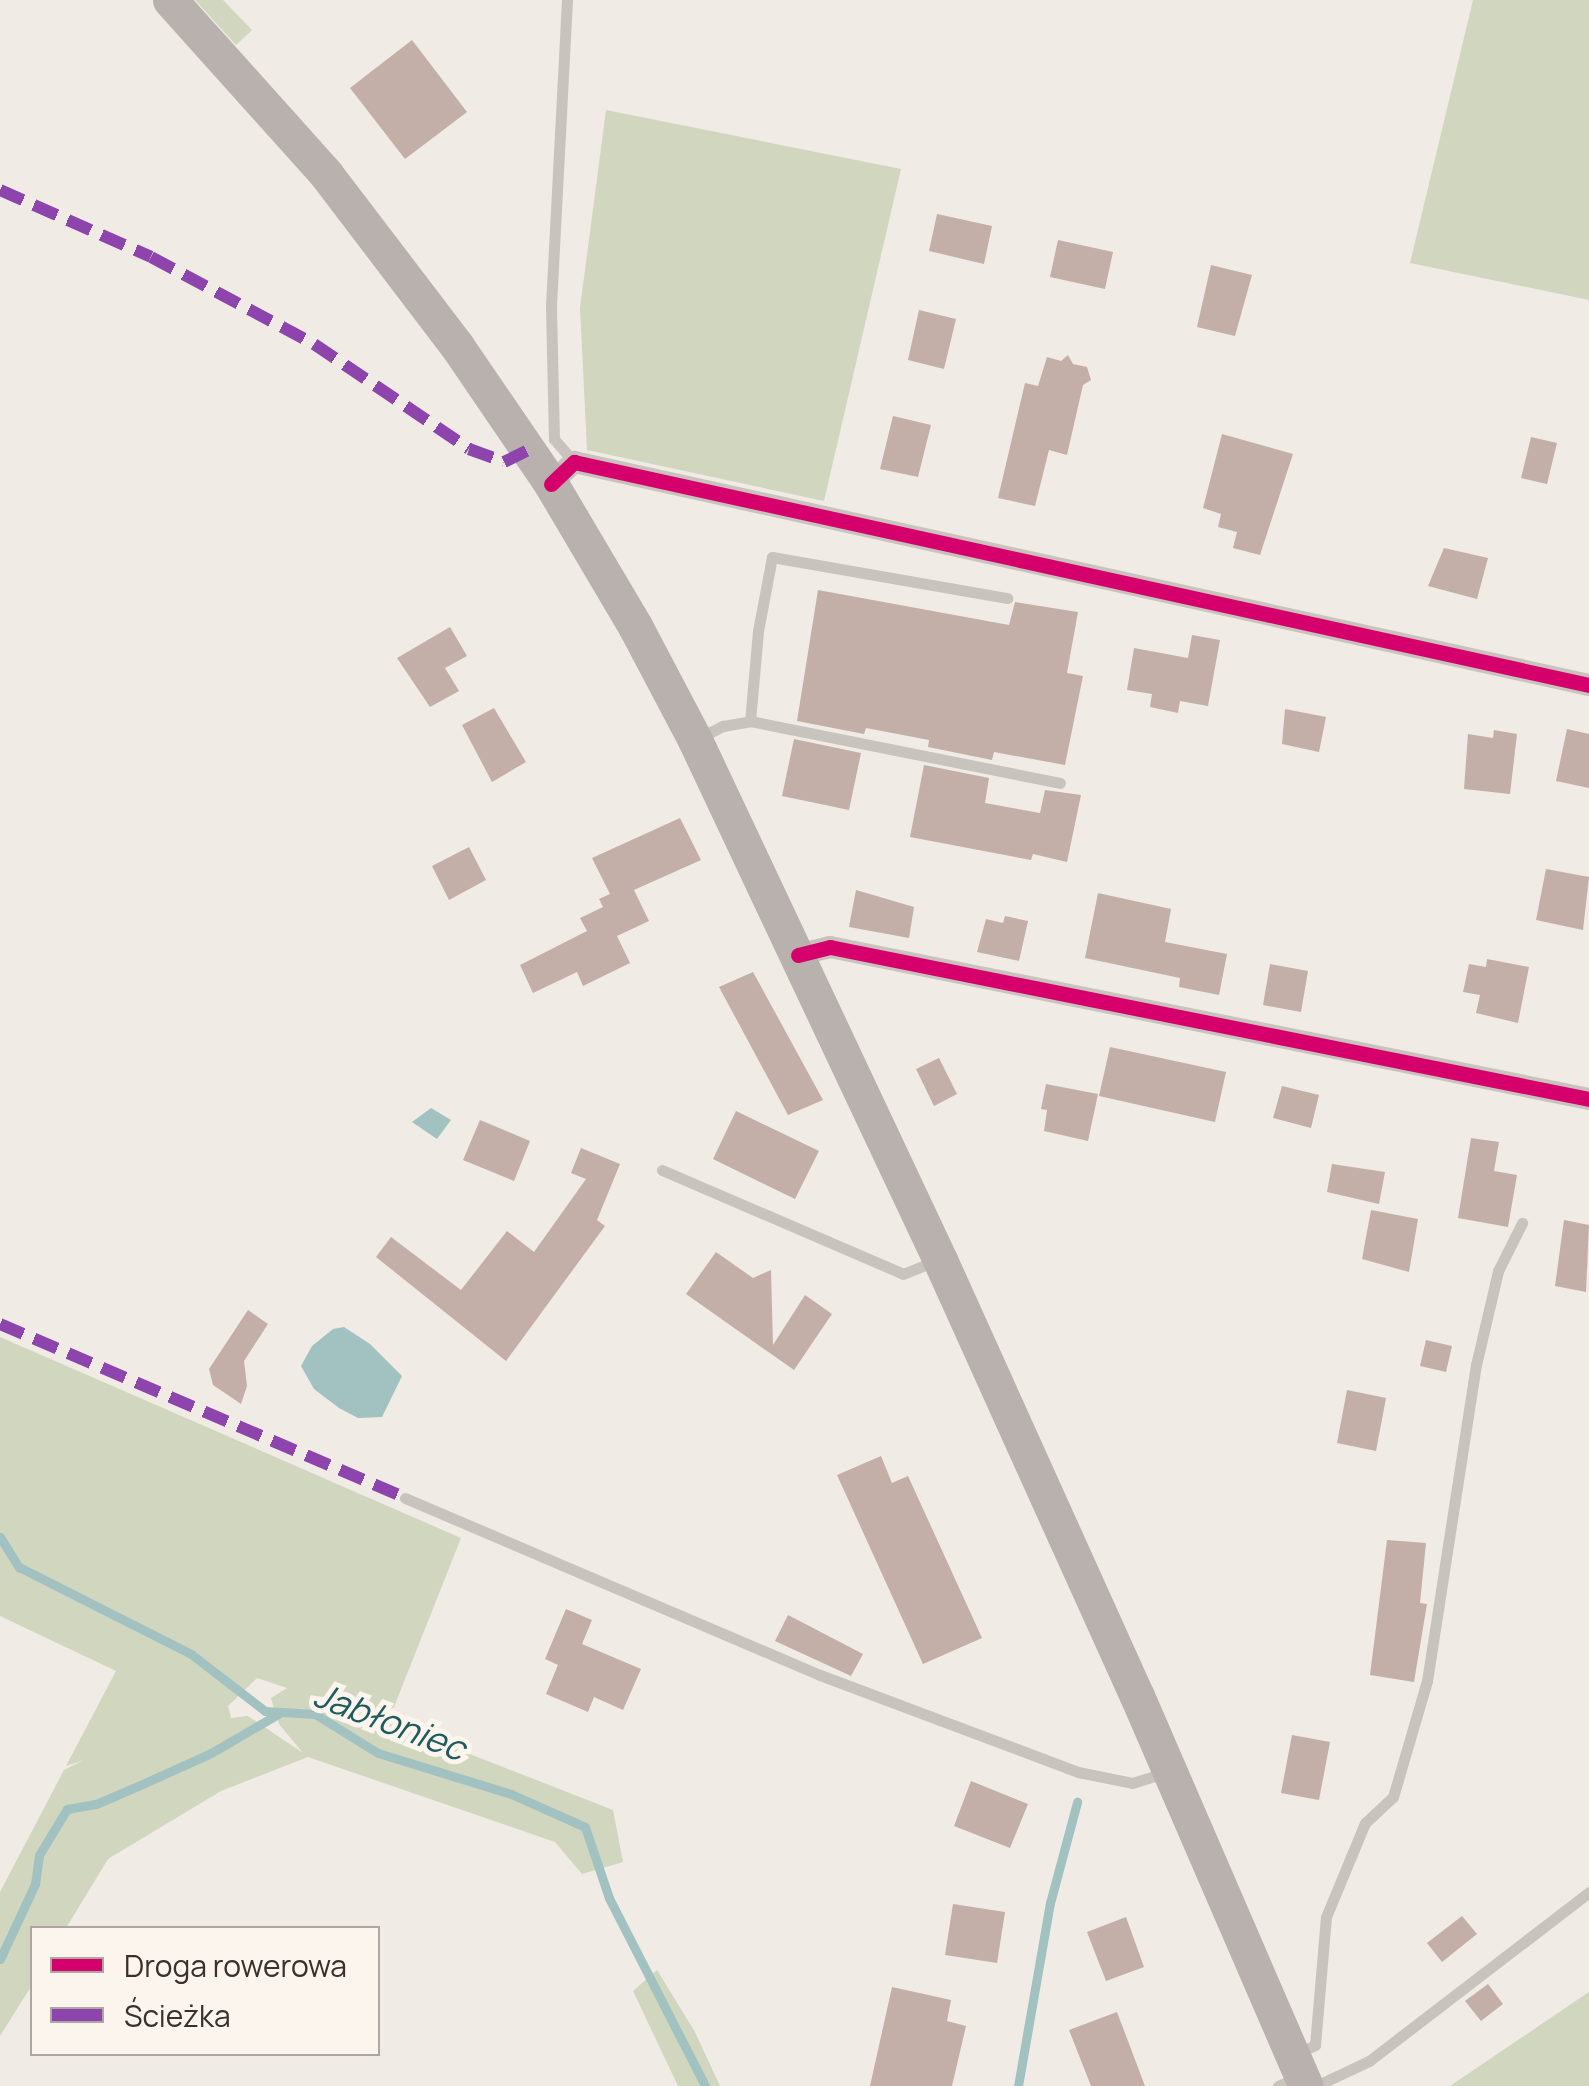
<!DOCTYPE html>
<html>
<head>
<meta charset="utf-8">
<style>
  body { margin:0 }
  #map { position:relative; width:1589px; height:2086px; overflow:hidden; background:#f0ebe5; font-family:Manrope,sans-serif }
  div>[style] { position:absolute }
  .green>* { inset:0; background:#d1d6bf }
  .water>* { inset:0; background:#a1c2c1 }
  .stream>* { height:9px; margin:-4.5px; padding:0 4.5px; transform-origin:4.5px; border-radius:4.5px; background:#a1c2c1 }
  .building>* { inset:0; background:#c3afa7 }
  .lane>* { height:11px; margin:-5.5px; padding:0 5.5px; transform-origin:5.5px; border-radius:5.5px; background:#c9c3be }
  .street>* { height:22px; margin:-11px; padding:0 11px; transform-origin:11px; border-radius:11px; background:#c9c3be }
  .primary>* { height:35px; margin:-17.5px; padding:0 17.5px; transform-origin:17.5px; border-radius:17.5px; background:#b8b1ad }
  .quiet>* { height:12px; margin-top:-6px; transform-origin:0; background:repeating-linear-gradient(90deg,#8e44ad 0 25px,transparent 0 37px) }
  .cycleway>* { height:15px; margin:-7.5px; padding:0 7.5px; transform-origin:7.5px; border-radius:7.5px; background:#d6006c }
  span { translate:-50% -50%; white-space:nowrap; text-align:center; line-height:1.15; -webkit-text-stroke:10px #fbf5ee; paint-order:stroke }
  .water-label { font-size:35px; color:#1f5a5e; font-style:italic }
  .legend { position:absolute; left:30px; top:1926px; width:350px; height:130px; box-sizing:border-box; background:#fbf5ee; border:2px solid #aea6a0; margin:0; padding:12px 18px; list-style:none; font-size:30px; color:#3b302b }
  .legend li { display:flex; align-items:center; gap:20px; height:50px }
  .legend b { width:50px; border:2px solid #aea6a0 }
</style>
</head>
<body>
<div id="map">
  <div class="green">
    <i style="clip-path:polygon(195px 0,223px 0,252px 30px,236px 45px)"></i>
    <i style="clip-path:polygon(1473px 0,1589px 0,1589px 300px,1410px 263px)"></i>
    <i style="clip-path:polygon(606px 110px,901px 169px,824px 501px,587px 450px,580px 308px)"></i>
    <i style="clip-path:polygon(evenodd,0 1337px,461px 1538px,388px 1722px,613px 1810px,623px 1862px,582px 1874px,555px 1842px,308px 1757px,221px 1791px,108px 1859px,66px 1928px,32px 1928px,32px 1985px,0 2036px,0 1892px,64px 1770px,84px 1760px,66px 1766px,116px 1671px,0 1616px,0 1337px,257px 1678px,287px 1688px,271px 1698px,279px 1724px,303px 1753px,248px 1716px,231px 1718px,228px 1706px,257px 1678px)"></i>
    <i style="clip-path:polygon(657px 1970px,695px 2032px,720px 2086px,678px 2086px,633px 1991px)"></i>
    <i style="clip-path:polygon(1589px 1992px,1589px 2086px,1450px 2086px)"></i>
  </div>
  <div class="water">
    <i style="clip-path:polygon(431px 1108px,451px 1120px,437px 1139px,412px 1122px)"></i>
    <i style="clip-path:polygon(344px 1327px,370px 1344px,402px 1376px,382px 1417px,358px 1418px,339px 1408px,314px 1389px,301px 1366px,312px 1346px,333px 1329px)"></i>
  </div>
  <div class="stream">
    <i style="left:0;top:1537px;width:36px;rotate:58deg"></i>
    <i style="left:19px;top:1567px;width:193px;rotate:26.8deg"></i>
    <i style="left:191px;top:1654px;width:93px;rotate:37.6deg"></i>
    <i style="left:265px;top:1711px;width:50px;rotate:3.4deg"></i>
    <i style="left:315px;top:1714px;width:74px;rotate:31.8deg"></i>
    <i style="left:378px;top:1753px;width:139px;rotate:17.1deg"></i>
    <i style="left:511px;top:1794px;width:81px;rotate:24deg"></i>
    <i style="left:585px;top:1827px;width:75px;rotate:71.3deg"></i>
    <i style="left:609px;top:1898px;width:211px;rotate:62.9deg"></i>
    <i style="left:0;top:1959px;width:83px;rotate:-65deg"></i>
    <i style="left:35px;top:1884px;width:29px;rotate:-82deg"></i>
    <i style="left:39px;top:1855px;width:54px;rotate:-58.7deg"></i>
    <i style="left:67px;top:1809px;width:29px;rotate:-10deg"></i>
    <i style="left:96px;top:1804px;width:46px;rotate:-23.2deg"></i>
    <i style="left:138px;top:1786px;width:80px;rotate:-24.3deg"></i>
    <i style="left:211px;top:1753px;width:78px;rotate:-30.2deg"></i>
    <i style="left:1018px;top:2086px;width:186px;rotate:-80.1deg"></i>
    <i style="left:1050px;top:1903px;width:105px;rotate:-75deg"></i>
  </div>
  <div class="building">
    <i style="clip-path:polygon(412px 40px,467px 112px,405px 159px,350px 88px)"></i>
    <i style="clip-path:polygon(937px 214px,992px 226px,984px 264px,929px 251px)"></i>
    <i style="clip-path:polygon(1058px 240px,1113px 252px,1105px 289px,1050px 277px)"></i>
    <i style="clip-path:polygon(1211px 265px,1252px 275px,1235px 336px,1197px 327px)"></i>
    <i style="clip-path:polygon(919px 310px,956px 319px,944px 369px,908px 360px)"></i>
    <i style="clip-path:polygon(1068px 355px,1073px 364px,1087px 367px,1091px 380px,1083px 385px,1067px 455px,1049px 450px,1035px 506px,998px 498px,1025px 383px,1038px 386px,1047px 357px,1061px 361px)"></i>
    <i style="clip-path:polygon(893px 416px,931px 425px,918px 477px,880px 469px)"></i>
    <i style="clip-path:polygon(1222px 434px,1293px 454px,1260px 555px,1233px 548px,1237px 532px,1218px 527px,1221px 514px,1203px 508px)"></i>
    <i style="clip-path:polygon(1531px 437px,1557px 443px,1547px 484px,1521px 478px)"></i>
    <i style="clip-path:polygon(1444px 548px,1488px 558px,1477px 599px,1428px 586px)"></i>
    <i style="clip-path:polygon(818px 590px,1009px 625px,1015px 602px,1078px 612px,1067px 673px,1083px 676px,1065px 765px,994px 752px,992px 760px,928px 747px,929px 740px,866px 728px,864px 734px,797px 721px)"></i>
    <i style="clip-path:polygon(450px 627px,467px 656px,445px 668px,459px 691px,430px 707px,397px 658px)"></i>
    <i style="clip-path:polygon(1192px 635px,1220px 640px,1208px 706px,1180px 701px,1178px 713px,1150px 707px,1152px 694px,1127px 690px,1134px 648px,1188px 658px)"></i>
    <i style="clip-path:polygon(494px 708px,526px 762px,492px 782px,462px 725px)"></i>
    <i style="clip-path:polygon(1285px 709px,1326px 717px,1319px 752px,1282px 744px)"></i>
    <i style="clip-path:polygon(1567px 729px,1589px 734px,1589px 788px,1556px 781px)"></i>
    <i style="clip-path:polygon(1494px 730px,1517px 734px,1510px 794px,1464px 789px,1468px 734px,1493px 738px)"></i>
    <i style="clip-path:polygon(794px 739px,861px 753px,849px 810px,782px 796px)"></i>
    <i style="clip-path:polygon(924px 765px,989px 778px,985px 803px,1040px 813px,1045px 790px,1081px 795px,1067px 862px,1033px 854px,1031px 860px,910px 837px)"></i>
    <i style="clip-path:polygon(680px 818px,701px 860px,634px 890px,649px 921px,617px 936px,630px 963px,583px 986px,577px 972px,533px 993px,520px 965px,587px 931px,580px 918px,603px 907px,599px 899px,610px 894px,592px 858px)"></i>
    <i style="clip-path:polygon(469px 847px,486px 880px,449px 900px,432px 866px)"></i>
    <i style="clip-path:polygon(1546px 869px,1589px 877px,1583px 930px,1536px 920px)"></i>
    <i style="clip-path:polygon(856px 890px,914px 907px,909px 938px,849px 927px)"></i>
    <i style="clip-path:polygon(1098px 893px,1171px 909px,1165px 942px,1227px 954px,1219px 995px,1179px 987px,1180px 978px,1085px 958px)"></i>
    <i style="clip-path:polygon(1005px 916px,1028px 921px,1019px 961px,977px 952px,986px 919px,1003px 923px)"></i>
    <i style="clip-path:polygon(1487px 959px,1529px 967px,1518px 1023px,1476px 1013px,1480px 995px,1463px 992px,1469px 964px,1486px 967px)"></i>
    <i style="clip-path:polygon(1270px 964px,1308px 971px,1301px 1012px,1263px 1005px)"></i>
    <i style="clip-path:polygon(753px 972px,823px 1100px,788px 1115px,719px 987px)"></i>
    <i style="clip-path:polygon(1110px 1047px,1226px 1072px,1215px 1122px,1099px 1096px)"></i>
    <i style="clip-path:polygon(939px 1058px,957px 1094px,934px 1106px,916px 1069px)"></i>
    <i style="clip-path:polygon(1046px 1084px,1098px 1094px,1088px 1141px,1044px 1131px,1047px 1110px,1041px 1109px)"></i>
    <i style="clip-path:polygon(1282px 1086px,1319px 1095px,1311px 1128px,1273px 1118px)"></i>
    <i style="clip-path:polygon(736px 1111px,819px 1151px,795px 1199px,713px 1159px)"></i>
    <i style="clip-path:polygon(480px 1120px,530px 1141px,514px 1181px,463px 1160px)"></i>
    <i style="clip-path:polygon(1471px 1138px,1499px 1142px,1494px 1171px,1517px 1175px,1508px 1227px,1458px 1218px)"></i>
    <i style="clip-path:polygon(581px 1148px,620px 1164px,597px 1220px,605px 1226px,506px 1361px,376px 1257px,391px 1237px,461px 1290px,507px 1231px,534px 1252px,586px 1179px,571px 1173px)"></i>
    <i style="clip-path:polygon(1332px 1164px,1385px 1172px,1379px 1204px,1327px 1192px)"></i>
    <i style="clip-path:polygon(1371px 1210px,1418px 1219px,1409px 1272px,1362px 1259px)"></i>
    <i style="clip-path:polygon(1564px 1220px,1589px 1225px,1586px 1292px,1555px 1286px)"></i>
    <i style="clip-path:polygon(716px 1252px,753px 1278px,771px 1270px,773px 1345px,805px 1295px,832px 1314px,794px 1370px,686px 1294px)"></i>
    <i style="clip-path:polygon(248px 1310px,268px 1324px,244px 1361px,247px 1386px,241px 1404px,213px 1385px,209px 1369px)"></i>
    <i style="clip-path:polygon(1426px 1340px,1452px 1346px,1446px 1372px,1420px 1366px)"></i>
    <i style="clip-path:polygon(1347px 1390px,1386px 1398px,1376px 1451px,1337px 1443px)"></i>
    <i style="clip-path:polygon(881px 1456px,892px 1483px,908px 1476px,982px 1638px,923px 1664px,837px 1475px)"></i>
    <i style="clip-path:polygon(1387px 1540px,1426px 1543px,1420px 1603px,1427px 1604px,1414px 1682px,1370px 1675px)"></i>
    <i style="clip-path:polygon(566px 1609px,592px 1620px,582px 1644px,641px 1669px,623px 1710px,594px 1697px,588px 1712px,546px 1694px,558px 1665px,545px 1659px)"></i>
    <i style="clip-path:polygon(788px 1615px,863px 1654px,851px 1676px,775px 1641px)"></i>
    <i style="clip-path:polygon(1292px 1735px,1330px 1742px,1319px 1800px,1281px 1793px)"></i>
    <i style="clip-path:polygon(971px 1781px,1028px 1804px,1010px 1848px,954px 1826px)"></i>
    <i style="clip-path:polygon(953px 1904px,1005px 1912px,997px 1963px,945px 1955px)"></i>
    <i style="clip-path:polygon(1462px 1916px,1477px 1934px,1442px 1962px,1427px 1943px)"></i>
    <i style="clip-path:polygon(1126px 1917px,1144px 1967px,1106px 1981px,1087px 1932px)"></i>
    <i style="clip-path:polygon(1488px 1984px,1503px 2004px,1481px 2021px,1465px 2001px)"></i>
    <i style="clip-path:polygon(892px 1987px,951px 2000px,947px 2021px,966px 2026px,952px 2086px,870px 2086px)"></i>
    <i style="clip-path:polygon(1117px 2012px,1145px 2086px,1091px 2086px,1069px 2030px)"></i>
  </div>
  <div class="lane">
    <i style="left:567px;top:0;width:308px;rotate:93deg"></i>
    <i style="left:551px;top:308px;width:131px;rotate:88.7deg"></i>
    <i style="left:554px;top:439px;width:30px;rotate:49deg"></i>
    <i style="left:750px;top:721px;width:90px;rotate:-84.9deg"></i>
    <i style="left:758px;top:631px;width:75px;rotate:-79.3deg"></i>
    <i style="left:772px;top:557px;width:239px;rotate:9.9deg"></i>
    <i style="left:699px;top:738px;width:27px;rotate:-27deg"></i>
    <i style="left:723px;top:726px;width:27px;rotate:-10deg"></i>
    <i style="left:750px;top:721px;width:316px;rotate:11.3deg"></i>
    <i style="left:662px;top:1170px;width:262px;rotate:23.3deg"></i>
    <i style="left:903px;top:1274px;width:35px;rotate:-22deg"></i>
    <i style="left:405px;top:1498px;width:451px;rotate:23.1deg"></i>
    <i style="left:820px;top:1675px;width:276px;rotate:20.6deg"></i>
    <i style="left:1078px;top:1772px;width:55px;rotate:11.5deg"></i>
    <i style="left:1132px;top:1783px;width:34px;rotate:-17deg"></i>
    <i style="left:1296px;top:2054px;width:21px;rotate:-25deg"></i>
    <i style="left:1315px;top:2045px;width:128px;rotate:-85.1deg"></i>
    <i style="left:1326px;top:1917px;width:102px;rotate:-67.5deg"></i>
    <i style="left:1365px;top:1823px;width:38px;rotate:-43deg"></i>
    <i style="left:1393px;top:1797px;width:121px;rotate:-73.7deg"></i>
    <i style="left:1427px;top:1681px;width:320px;rotate:-81.2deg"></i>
    <i style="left:1476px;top:1365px;width:97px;rotate:-76.8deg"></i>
    <i style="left:1498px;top:1271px;width:54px;rotate:-63.4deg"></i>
    <i style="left:1278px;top:2086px;width:22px;rotate:-24deg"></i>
    <i style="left:1316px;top:2086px;width:59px;rotate:-25.3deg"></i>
    <i style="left:1369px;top:2061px;width:277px;rotate:-37.5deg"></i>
  </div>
  <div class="street">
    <i style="left:551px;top:484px;width:32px;rotate:-44deg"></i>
    <i style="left:574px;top:462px;width:1039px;rotate:12.39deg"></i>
    <i style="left:798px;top:955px;width:33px;rotate:-14deg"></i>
    <i style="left:830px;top:947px;width:774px;rotate:11.32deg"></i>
  </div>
  <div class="primary">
    <i style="left:170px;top:0;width:234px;rotate:48.1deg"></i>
    <i style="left:326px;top:174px;width:216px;rotate:52.7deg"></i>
    <i style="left:457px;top:346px;width:167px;rotate:55.7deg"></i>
    <i style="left:551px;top:484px;width:165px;rotate:59.4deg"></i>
    <i style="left:635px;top:626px;width:129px;rotate:62.2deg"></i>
    <i style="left:695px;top:740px;width:575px;rotate:64.77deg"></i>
    <i style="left:940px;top:1260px;width:478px;rotate:65.7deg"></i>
    <i style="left:1137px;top:1696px;width:425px;rotate:66.6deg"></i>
  </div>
  <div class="quiet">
    <i style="left:0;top:190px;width:165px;rotate:23.9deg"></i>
    <i style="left:151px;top:257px;width:185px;rotate:28.1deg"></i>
    <i style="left:314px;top:344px;width:187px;rotate:34.1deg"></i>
    <i style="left:469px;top:449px;width:37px;rotate:20deg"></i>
    <i style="left:504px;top:462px;width:28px;rotate:-26deg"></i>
    <i style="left:0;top:1324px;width:441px;rotate:23.2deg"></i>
  </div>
  <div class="cycleway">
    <i style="left:551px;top:484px;width:32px;rotate:-44deg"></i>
    <i style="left:574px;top:462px;width:1039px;rotate:12.39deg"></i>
    <i style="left:798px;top:955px;width:33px;rotate:-14deg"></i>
    <i style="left:830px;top:947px;width:774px;rotate:11.32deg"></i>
  </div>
  <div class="water-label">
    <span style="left:390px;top:1721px;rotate:21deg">Jabłoniec</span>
  </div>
  <ul class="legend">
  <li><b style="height:12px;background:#d6006c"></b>Droga rowerowa</li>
  <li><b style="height:12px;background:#8e44ad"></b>Ścieżka</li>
  </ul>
</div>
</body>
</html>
